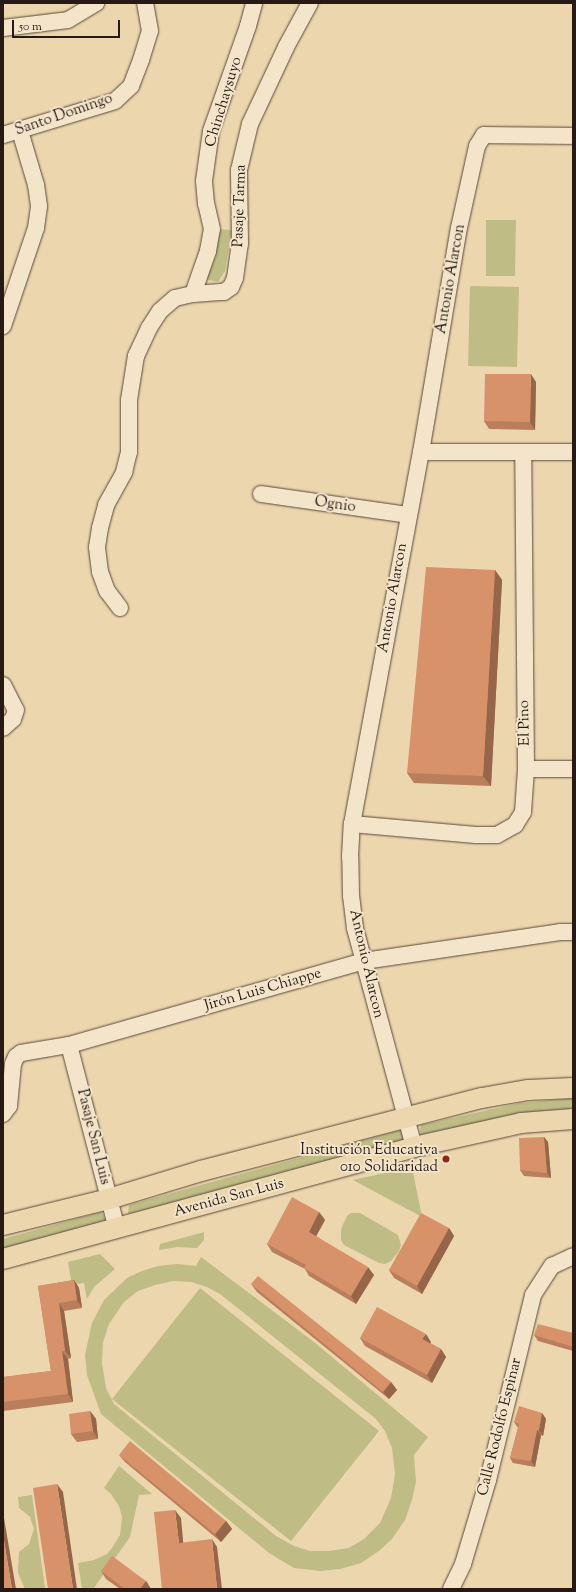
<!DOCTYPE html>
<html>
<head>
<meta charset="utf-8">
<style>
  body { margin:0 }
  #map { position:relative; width:576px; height:1592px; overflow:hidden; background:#ecd6ad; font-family:"Sorts Mill Goudy",serif }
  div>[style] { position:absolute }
  .green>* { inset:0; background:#bfbc85 }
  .roads { filter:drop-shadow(0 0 1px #58493a) drop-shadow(0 0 1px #58493a) }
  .minor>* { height:16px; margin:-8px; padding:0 8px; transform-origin:8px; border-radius:8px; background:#f3e4ca }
  .major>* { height:20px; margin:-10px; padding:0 10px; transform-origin:10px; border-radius:10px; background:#ecd6ad }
  .wall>* { inset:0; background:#b97e5b }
  .shaded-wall>* { inset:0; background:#96664a }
  .building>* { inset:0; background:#d7926a }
  .dots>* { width:11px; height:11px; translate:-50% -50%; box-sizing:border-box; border:2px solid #f3e4ca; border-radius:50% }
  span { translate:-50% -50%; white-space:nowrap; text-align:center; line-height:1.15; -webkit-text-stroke:4px #f3e4ca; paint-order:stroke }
  .street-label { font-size:15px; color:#271a14 }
  .poi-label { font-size:15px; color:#271a14 }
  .right { translate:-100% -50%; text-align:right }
  .frame { position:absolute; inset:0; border:4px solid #271a14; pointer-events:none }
  .scale { position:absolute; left:12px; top:20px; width:108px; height:18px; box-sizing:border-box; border:2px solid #271a14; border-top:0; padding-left:5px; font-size:12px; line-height:14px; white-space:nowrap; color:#271a14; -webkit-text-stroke:3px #f3e4ca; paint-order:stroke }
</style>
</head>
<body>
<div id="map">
  <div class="green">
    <i style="clip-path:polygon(486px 220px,516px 220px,515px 276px,486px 276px)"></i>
    <i style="clip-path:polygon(216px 229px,232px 230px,225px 271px,218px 282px,206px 279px,216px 256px)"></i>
    <i style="clip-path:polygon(470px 286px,519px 287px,517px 367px,468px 366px)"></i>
    <i style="clip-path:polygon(573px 1098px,573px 1112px,421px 1135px,420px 1130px,421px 1125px,520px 1103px)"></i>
    <i style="clip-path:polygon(400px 1130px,403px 1132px,404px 1144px,130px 1217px,128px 1213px,129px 1205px)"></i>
    <i style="clip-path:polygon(412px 1167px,422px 1217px,353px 1180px)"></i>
    <i style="clip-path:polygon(101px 1212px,104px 1216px,106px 1222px,3px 1254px,3px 1239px)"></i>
    <i style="clip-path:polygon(351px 1213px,360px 1213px,398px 1235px,401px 1245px,399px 1251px,391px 1261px,385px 1264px,379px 1263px,344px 1245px,341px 1240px,341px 1229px,347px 1216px)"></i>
    <i style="clip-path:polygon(204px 1232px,204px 1240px,197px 1248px,177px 1247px,159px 1250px,160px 1244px)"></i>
    <i style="clip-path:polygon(100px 1254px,115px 1269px,94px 1287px,87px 1299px,84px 1283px,72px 1285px,68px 1262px)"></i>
    <i style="clip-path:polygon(evenodd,201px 1257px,314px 1342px,428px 1437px,414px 1455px,416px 1482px,412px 1500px,405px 1520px,392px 1539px,379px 1551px,361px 1563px,340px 1569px,320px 1571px,294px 1568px,269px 1553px,101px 1414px,87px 1375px,85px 1355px,92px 1323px,104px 1300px,127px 1278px,142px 1271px,158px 1266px,178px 1264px,196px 1266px,201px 1257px,173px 1281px,191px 1282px,207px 1287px,220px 1294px,376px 1419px,385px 1431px,392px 1448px,395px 1474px,391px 1498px,380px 1523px,364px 1539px,349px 1548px,329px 1551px,310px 1551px,294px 1546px,276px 1536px,114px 1404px,106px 1388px,102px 1363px,103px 1342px,109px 1324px,124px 1302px,138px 1291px,155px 1285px,173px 1281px)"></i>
    <i style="clip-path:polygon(200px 1288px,379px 1431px,291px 1541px,112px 1399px)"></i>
    <i style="clip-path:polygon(119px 1466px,152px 1494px,139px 1495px,130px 1537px,94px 1588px,82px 1588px,78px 1563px,94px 1560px,107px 1554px,112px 1548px,120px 1535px,122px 1517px,119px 1506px,111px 1494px,104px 1488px)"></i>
    <i style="clip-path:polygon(32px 1495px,45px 1588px,25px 1589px,18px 1573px,19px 1552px,29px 1544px,34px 1529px,30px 1517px,19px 1508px,18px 1497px)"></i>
  </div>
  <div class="roads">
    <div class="minor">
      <i style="left:3px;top:28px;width:65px;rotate:-7deg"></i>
      <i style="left:68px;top:20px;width:33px;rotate:-31deg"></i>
      <i style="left:3px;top:135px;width:117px;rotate:-16.9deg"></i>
      <i style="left:115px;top:101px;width:22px;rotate:-43deg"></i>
      <i style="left:131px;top:86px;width:28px;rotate:-69deg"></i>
      <i style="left:141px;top:60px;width:30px;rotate:-73deg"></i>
      <i style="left:150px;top:31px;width:28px;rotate:-100deg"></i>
      <i style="left:193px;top:294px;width:46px;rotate:-70.8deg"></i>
      <i style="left:208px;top:251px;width:22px;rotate:-80deg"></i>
      <i style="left:212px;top:229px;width:26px;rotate:-103deg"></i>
      <i style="left:206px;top:204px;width:23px;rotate:-95deg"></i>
      <i style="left:204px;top:181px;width:50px;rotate:-82deg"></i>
      <i style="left:211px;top:131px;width:111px;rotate:-70.6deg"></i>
      <i style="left:248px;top:26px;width:24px;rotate:-75deg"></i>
      <i style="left:3px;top:326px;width:103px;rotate:-71.4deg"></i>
      <i style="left:36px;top:228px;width:22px;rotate:-82deg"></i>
      <i style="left:39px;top:206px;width:21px;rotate:-98deg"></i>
      <i style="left:36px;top:185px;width:56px;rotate:-106.5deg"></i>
      <i style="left:421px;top:452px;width:152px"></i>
      <i style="left:261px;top:494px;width:149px;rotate:8.1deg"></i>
      <i style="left:120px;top:608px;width:21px;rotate:-127deg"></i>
      <i style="left:107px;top:591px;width:20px;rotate:-110deg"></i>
      <i style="left:100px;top:572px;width:25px;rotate:-97deg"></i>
      <i style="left:97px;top:547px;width:19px;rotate:-81deg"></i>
      <i style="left:100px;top:528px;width:24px;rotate:-75deg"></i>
      <i style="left:106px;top:505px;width:38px;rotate:-61deg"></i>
      <i style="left:124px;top:472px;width:21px;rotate:-76deg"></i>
      <i style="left:129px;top:452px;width:52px;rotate:-90deg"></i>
      <i style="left:129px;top:400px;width:45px;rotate:-81deg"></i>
      <i style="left:136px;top:356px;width:31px;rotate:-65deg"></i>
      <i style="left:149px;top:328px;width:20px;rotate:-57deg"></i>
      <i style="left:160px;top:311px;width:20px;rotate:-41deg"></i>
      <i style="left:175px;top:298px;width:18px;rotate:-13deg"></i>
      <i style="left:193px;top:294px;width:31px;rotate:-4deg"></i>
      <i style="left:224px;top:292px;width:9px;rotate:-36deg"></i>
      <i style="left:231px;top:287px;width:10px;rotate:-66deg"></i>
      <i style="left:235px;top:278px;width:34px;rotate:-82deg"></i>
      <i style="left:240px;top:244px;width:74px;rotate:-90.8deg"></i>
      <i style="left:239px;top:170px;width:47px;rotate:-76.6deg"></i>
      <i style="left:250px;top:124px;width:85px;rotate:-64.9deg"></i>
      <i style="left:286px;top:47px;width:50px;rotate:-61.4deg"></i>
      <i style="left:3px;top:685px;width:28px;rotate:63deg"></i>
      <i style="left:16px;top:710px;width:9px;rotate:108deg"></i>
      <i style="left:13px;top:719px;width:13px;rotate:138deg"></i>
      <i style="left:526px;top:769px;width:47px"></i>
      <i style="left:352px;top:824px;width:124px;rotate:5.1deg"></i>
      <i style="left:476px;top:835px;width:21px"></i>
      <i style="left:497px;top:835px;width:21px;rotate:-29deg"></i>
      <i style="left:515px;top:825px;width:15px;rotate:-58deg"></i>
      <i style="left:523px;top:812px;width:43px;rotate:-86deg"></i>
      <i style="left:526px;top:769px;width:317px;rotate:-90.5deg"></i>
      <i style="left:69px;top:1045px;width:190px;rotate:75.4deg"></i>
      <i style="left:3px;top:1114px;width:10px;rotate:-53deg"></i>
      <i style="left:9px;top:1106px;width:42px;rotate:-84.6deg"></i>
      <i style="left:13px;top:1064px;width:8px;rotate:-67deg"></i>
      <i style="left:16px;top:1057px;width:6px;rotate:-39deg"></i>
      <i style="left:21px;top:1053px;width:49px;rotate:-9.5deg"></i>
      <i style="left:69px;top:1045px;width:307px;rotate:-15.9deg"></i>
      <i style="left:364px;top:961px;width:198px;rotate:-8.4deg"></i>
      <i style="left:560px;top:932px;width:13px"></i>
      <i style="left:414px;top:1147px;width:227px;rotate:-105.1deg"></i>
      <i style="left:355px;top:928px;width:32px;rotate:-97deg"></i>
      <i style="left:351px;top:896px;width:39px;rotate:-91deg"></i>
      <i style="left:350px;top:857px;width:33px;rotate:-87deg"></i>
      <i style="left:352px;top:824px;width:378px;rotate:-79.5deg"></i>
      <i style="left:421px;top:452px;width:227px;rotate:-80.4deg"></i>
      <i style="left:459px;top:228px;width:84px;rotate:-77.6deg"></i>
      <i style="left:477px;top:146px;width:13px;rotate:-58deg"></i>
      <i style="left:484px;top:135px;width:89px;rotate:0.6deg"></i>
      <i style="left:451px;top:1589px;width:28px;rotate:-64deg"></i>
      <i style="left:463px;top:1564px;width:88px;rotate:-73.4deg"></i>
      <i style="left:488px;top:1480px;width:190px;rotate:-76.3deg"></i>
      <i style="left:533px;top:1295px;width:35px;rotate:-57deg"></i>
      <i style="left:552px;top:1266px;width:23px;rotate:-25deg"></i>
    </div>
    <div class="major">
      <i style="left:3px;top:1225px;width:109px;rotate:-13.8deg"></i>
      <i style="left:109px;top:1199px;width:96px;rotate:-16.9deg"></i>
      <i style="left:201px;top:1171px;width:290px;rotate:-14.6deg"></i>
      <i style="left:482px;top:1098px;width:47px;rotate:-9.9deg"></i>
      <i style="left:528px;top:1090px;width:45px;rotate:-2.5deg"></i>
      <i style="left:3px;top:1259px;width:426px;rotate:-15.2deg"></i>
      <i style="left:414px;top:1147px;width:110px;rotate:-12.6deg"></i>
      <i style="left:521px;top:1123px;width:52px;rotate:-4.4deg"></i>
    </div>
  </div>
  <div class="wall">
    <i style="clip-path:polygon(536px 382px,535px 430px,489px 429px,484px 421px)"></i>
    <i style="clip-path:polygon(495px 570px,502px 580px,491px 786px,414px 783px,407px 773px)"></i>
    <i style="clip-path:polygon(544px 1137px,548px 1142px,551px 1178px,524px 1176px,520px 1170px)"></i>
    <i style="clip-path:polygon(319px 1212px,325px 1220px,316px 1236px,374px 1275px,356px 1304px,309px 1276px,305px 1269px,272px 1252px,267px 1244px)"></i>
    <i style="clip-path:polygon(449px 1228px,454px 1236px,422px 1294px,394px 1278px,389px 1270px)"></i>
    <i style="clip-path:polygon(74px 1280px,79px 1288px,82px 1308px,64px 1311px,71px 1358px,68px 1359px,73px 1402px,3px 1411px,3px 1377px,51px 1371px,38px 1286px)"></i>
    <i style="clip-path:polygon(251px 1284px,391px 1382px,397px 1390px,389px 1399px,257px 1292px)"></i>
    <i style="clip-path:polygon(573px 1333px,573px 1351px,538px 1341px,534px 1335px)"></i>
    <i style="clip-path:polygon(360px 1338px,431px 1342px,430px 1343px,441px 1349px,446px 1357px,432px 1383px,365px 1346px)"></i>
    <i style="clip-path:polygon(90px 1411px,96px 1419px,98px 1439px,77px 1442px,71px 1434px)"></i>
    <i style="clip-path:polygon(542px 1413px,546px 1419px,543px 1436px,541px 1435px,535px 1467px,513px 1463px,510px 1458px,518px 1428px,514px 1422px)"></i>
    <i style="clip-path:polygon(119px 1455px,226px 1521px,232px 1529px,221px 1542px,125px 1462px)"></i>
    <i style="clip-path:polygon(101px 1571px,146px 1581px,151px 1589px,120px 1589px,106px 1579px)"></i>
  </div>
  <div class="shaded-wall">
    <i style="clip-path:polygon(531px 374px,536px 382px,535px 430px,530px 422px)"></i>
    <i style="clip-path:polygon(495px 570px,502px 580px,491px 786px,483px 776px)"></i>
    <i style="clip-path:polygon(544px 1137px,548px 1142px,551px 1178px,547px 1173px)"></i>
    <i style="clip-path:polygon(319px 1212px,325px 1220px,314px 1240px,309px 1232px)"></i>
    <i style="clip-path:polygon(449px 1228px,454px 1236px,422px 1294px,417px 1286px)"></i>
    <i style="clip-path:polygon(368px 1267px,374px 1275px,356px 1304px,351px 1296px)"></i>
    <i style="clip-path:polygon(74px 1280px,79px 1288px,82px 1308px,77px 1300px)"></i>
    <i style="clip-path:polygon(59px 1303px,64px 1311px,71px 1358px,65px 1351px)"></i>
    <i style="clip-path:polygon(426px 1334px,431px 1342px,428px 1347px,422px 1339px)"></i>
    <i style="clip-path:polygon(441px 1349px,446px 1357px,432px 1383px,427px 1375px)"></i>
    <i style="clip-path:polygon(62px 1351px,68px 1359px,73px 1402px,68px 1394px)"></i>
    <i style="clip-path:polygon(391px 1382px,397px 1390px,389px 1399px,383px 1392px)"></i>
    <i style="clip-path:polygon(90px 1411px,96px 1419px,98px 1439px,93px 1431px)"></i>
    <i style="clip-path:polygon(542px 1413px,546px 1419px,543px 1436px,539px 1430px)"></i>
    <i style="clip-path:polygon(537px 1430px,541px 1435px,535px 1467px,531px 1461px)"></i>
    <i style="clip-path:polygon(57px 1484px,63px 1492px,77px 1589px,73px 1589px)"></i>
    <i style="clip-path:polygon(175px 1510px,181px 1518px,184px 1551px,179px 1543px)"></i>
    <i style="clip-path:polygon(3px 1512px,16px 1589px,12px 1589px,3px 1535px)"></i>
    <i style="clip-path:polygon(226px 1521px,232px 1529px,221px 1542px,215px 1534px)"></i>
    <i style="clip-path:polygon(212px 1539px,217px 1547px,222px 1589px,217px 1589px)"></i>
    <i style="clip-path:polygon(146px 1581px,151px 1589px,140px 1589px)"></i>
  </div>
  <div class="building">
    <i style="clip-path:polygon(485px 374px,531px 374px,530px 422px,484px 421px)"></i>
    <i style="clip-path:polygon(426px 567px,495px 570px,483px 776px,407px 773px)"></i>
    <i style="clip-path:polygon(544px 1137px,547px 1173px,520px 1170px,519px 1138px)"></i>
    <i style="clip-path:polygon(292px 1197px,319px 1212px,309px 1232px,368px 1267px,351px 1296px,304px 1268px,306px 1265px,267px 1244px)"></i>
    <i style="clip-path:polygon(421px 1213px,449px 1228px,417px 1286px,389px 1270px)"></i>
    <i style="clip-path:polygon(258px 1276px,391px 1382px,383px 1392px,251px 1284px)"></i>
    <i style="clip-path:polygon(74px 1280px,77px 1300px,59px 1303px,65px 1351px,62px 1351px,68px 1394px,3px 1402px,3px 1377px,51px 1371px,38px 1286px)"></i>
    <i style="clip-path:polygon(377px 1307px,426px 1334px,422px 1339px,441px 1349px,427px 1375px,360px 1338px)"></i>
    <i style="clip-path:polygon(538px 1324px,573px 1333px,573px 1347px,534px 1335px)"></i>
    <i style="clip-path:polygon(519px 1406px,542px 1413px,539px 1430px,537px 1430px,531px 1461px,510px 1458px,519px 1424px,514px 1422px)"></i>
    <i style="clip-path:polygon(90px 1411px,93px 1431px,71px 1434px,69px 1414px)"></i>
    <i style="clip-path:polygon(130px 1441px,226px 1521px,215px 1534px,119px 1455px)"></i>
    <i style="clip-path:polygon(57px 1484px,73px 1589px,48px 1589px,33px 1488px)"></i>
    <i style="clip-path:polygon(175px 1510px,179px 1543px,212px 1539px,217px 1589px,162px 1589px,154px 1512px)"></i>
    <i style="clip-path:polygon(3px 1535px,12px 1589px,3px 1589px)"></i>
    <i style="clip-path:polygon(112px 1556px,146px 1581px,140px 1589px,125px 1589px,101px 1571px)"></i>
  </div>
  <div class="dots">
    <i style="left:446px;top:1159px;background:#8f2418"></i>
  </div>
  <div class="street-label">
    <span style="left:224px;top:102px;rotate:-73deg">Chinchaysuyo</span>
    <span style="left:64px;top:115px;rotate:-19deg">Santo Domingo</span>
    <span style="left:240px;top:206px;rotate:-88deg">Pasaje Tarma</span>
    <span style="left:451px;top:279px;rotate:-80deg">Antonio Alarcon</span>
    <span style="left:335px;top:505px;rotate:8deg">Ognio</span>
    <span style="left:393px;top:598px;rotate:-80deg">Antonio Alarcon</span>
    <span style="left:525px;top:723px;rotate:-91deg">El Pino</span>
    <span style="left:366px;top:964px;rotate:77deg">Antonio Alarcon</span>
    <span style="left:263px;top:990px;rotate:-16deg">Jirón Luis Chiappe</span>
    <span style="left:93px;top:1137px;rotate:76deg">Pasaje San Luis</span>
    <span style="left:229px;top:1198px;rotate:-15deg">Avenida San Luis</span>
    <span style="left:500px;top:1427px;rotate:-76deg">Calle Rodolfo Espinar</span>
  </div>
  <div class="poi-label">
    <span class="right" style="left:438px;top:1159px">Institución Educativa<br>010 Solidaridad</span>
  </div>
  <div class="frame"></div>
  <div class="scale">50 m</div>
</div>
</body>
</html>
